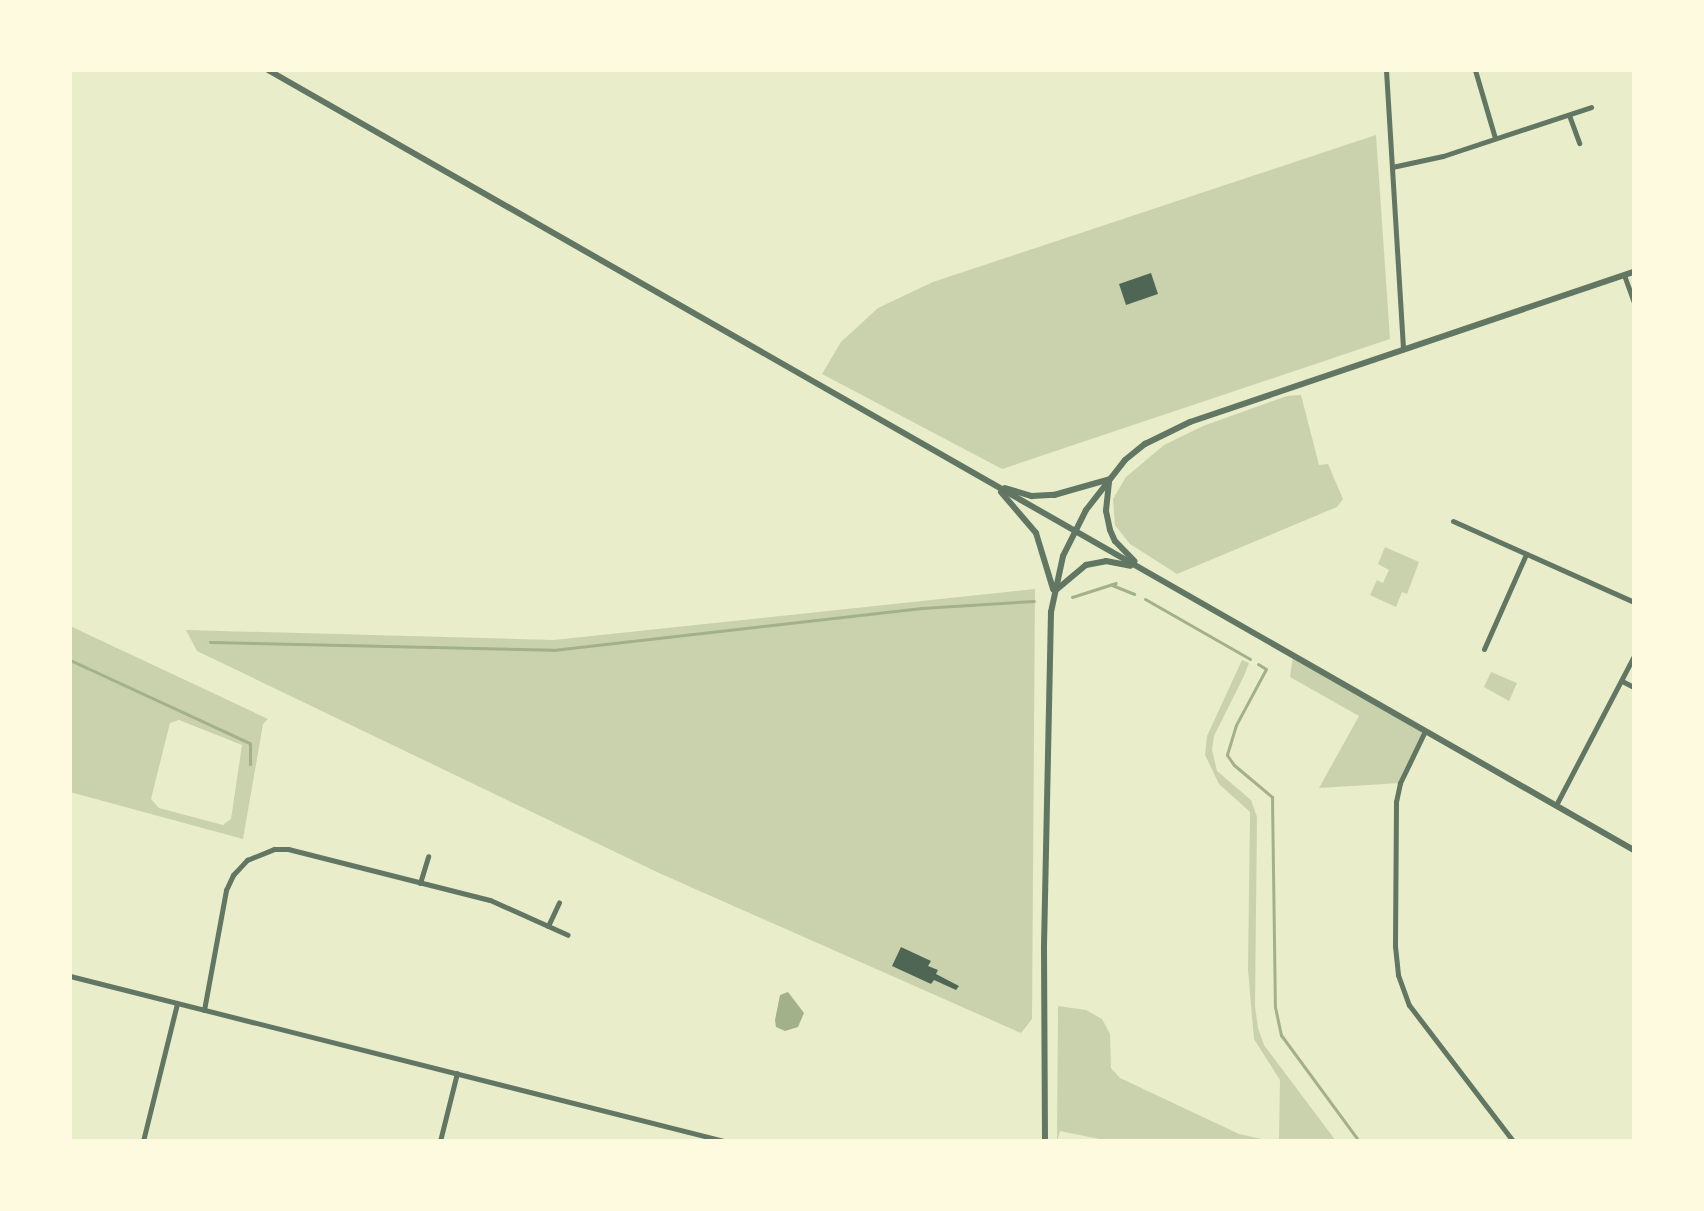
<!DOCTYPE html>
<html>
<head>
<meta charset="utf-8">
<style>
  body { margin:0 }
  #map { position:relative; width:1704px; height:1211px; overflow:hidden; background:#e9edc9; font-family:Lato,sans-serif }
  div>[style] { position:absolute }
  .green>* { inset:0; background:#cad2ad }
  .water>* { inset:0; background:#a3b18a }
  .stream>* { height:3px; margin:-1.5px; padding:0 1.5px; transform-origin:1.5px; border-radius:1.5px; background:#a3b18a }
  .building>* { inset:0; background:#4f6655 }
  .minor>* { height:5px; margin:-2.5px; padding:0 2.5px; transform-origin:2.5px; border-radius:2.5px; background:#617663 }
  .tertiary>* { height:6px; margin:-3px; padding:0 3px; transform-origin:3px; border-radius:3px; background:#617663 }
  span { translate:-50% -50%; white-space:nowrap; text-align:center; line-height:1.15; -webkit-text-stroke:7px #fefae0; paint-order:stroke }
  .frame { position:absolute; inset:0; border:72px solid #fefae0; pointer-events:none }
</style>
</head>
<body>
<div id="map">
  <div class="green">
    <i style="clip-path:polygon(1376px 135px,1390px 339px,1002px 469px,822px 374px,841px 342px,878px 308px,933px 282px)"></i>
    <i style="clip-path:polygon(1301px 395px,1319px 465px,1328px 464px,1343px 499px,1337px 507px,1177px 574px,1130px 544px,1115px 525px,1113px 499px,1126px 477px,1164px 445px,1203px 426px,1287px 396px)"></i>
    <i style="clip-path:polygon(1385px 547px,1419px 562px,1407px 594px,1402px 592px,1396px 607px,1370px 595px,1377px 580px,1383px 583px,1389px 570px,1378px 564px)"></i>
    <i style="clip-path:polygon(1035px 589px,1032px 1019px,1021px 1033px,659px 873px,197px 651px,186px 630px,554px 640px)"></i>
    <i style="clip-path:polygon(evenodd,70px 626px,268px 719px,263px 724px,243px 839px,70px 792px,70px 626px,179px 720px,242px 745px,231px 819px,223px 825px,159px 808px,151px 799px,170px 723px,179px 720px)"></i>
    <i style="clip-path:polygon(1293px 656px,1424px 730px,1400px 783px,1319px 788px,1359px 716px,1290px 677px)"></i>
    <i style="clip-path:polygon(1242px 660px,1249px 663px,1244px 676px,1214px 736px,1212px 750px,1217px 771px,1251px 800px,1257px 817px,1255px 1006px,1258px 1028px,1264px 1045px,1336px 1141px,1279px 1141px,1280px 1080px,1254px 1039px,1248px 970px,1250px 812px,1219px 784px,1205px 755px,1207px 736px)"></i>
    <i style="clip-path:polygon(1491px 672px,1517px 683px,1509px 701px,1484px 687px)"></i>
    <i style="clip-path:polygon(1058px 1006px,1086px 1010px,1102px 1019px,1110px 1034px,1111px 1068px,1120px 1078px,1239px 1134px,1271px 1141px,1109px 1141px,1060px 1131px,1057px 1141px)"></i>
  </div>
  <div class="water">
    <i style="clip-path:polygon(788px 992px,804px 1013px,798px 1027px,785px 1031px,776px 1027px,775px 1020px,780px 995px)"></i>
  </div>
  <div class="stream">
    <i style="left:1112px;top:585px;width:24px;rotate:22deg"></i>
    <i style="left:1072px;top:597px;width:46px;rotate:-17.7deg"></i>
    <i style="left:1145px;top:599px;width:121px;rotate:29.7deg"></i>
    <i style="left:210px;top:642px;width:343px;rotate:1.3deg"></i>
    <i style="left:553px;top:650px;width:371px;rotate:-6.5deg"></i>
    <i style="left:922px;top:608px;width:112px;rotate:-3.6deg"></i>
    <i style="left:70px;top:660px;width:198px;rotate:24.8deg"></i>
    <i style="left:250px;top:743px;width:21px;rotate:90deg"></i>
    <i style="left:1258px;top:664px;width:9px;rotate:32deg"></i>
    <i style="left:1266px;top:669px;width:64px;rotate:118.2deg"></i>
    <i style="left:1236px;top:725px;width:31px;rotate:107deg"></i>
    <i style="left:1227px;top:755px;width:12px;rotate:55deg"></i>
    <i style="left:1234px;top:765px;width:50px;rotate:40.1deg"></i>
    <i style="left:1272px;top:797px;width:210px;rotate:89.2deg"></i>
    <i style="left:1275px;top:1007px;width:29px;rotate:78deg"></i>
    <i style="left:1281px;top:1035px;width:132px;rotate:53.7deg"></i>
  </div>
  <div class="building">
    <i style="clip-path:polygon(1151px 273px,1158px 294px,1126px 305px,1119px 284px)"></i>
    <i style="clip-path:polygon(901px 947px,931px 961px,928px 966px,938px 970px,936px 974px,959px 986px,956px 990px,934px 980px,931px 984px,892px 966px)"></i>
  </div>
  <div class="minor">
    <i style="left:1386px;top:70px;width:280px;rotate:86.5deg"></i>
    <i style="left:1475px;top:70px;width:71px;rotate:73.6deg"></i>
    <i style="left:1569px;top:115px;width:30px;rotate:70deg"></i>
    <i style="left:1392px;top:167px;width:52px;rotate:-12.2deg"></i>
    <i style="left:1443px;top:156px;width:156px;rotate:-18.3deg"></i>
    <i style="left:1624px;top:275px;width:30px;rotate:70deg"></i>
    <i style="left:1453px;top:521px;width:198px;rotate:24.1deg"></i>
    <i style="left:1484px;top:649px;width:104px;rotate:-66.1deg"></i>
    <i style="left:1622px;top:681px;width:13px;rotate:27deg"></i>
    <i style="left:1425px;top:731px;width:58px;rotate:115.7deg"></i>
    <i style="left:1400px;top:783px;width:19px;rotate:102deg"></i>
    <i style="left:1396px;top:802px;width:144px;rotate:90.4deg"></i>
    <i style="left:1395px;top:946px;width:29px;rotate:84deg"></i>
    <i style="left:1398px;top:975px;width:32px;rotate:70deg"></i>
    <i style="left:1409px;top:1005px;width:171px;rotate:52.6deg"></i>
    <i style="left:1556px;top:805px;width:168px;rotate:-62.4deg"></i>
    <i style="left:420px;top:883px;width:28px;rotate:-73deg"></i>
    <i style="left:548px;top:926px;width:26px;rotate:-65deg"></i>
    <i style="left:70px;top:976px;width:674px;rotate:14.16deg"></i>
    <i style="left:204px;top:1010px;width:122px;rotate:-79.6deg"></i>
    <i style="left:226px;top:890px;width:17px;rotate:-65deg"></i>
    <i style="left:233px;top:875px;width:21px;rotate:-47deg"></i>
    <i style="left:247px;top:860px;width:29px;rotate:-22deg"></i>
    <i style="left:274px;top:849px;width:14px"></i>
    <i style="left:288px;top:849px;width:208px;rotate:14.2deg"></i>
    <i style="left:490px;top:900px;width:85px;rotate:24.2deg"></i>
    <i style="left:143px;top:1141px;width:141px;rotate:-76.1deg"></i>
    <i style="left:440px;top:1141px;width:70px;rotate:-76deg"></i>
  </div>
  <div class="tertiary">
    <i style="left:268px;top:70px;width:1573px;rotate:29.73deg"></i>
    <i style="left:1109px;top:482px;width:29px;rotate:96deg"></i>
    <i style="left:1106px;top:511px;width:19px;rotate:78deg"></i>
    <i style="left:1110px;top:530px;width:12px;rotate:66deg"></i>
    <i style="left:1115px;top:541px;width:28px;rotate:46deg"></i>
    <i style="left:1005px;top:488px;width:28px;rotate:17deg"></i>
    <i style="left:1032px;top:496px;width:22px;rotate:-3deg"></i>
    <i style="left:1054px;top:495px;width:58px;rotate:-15.9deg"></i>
    <i style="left:1001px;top:492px;width:54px;rotate:49.5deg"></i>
    <i style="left:1036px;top:533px;width:59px;rotate:73.1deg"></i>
    <i style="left:1056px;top:590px;width:39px;rotate:-40deg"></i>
    <i style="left:1086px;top:565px;width:20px;rotate:-11deg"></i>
    <i style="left:1106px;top:561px;width:25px;rotate:11deg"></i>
    <i style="left:1045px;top:1141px;width:195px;rotate:-90.3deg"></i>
    <i style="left:1044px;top:946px;width:334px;rotate:-88.8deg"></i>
    <i style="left:1051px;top:612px;width:57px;rotate:-77.9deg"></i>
    <i style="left:1063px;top:556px;width:51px;rotate:-63.4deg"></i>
    <i style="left:1086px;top:510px;width:63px;rotate:-52deg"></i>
    <i style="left:1125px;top:460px;width:26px;rotate:-39deg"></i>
    <i style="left:1145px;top:444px;width:50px;rotate:-26.1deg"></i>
    <i style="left:1190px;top:422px;width:469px;rotate:-18.7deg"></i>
  </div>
  <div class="frame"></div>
</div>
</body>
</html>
